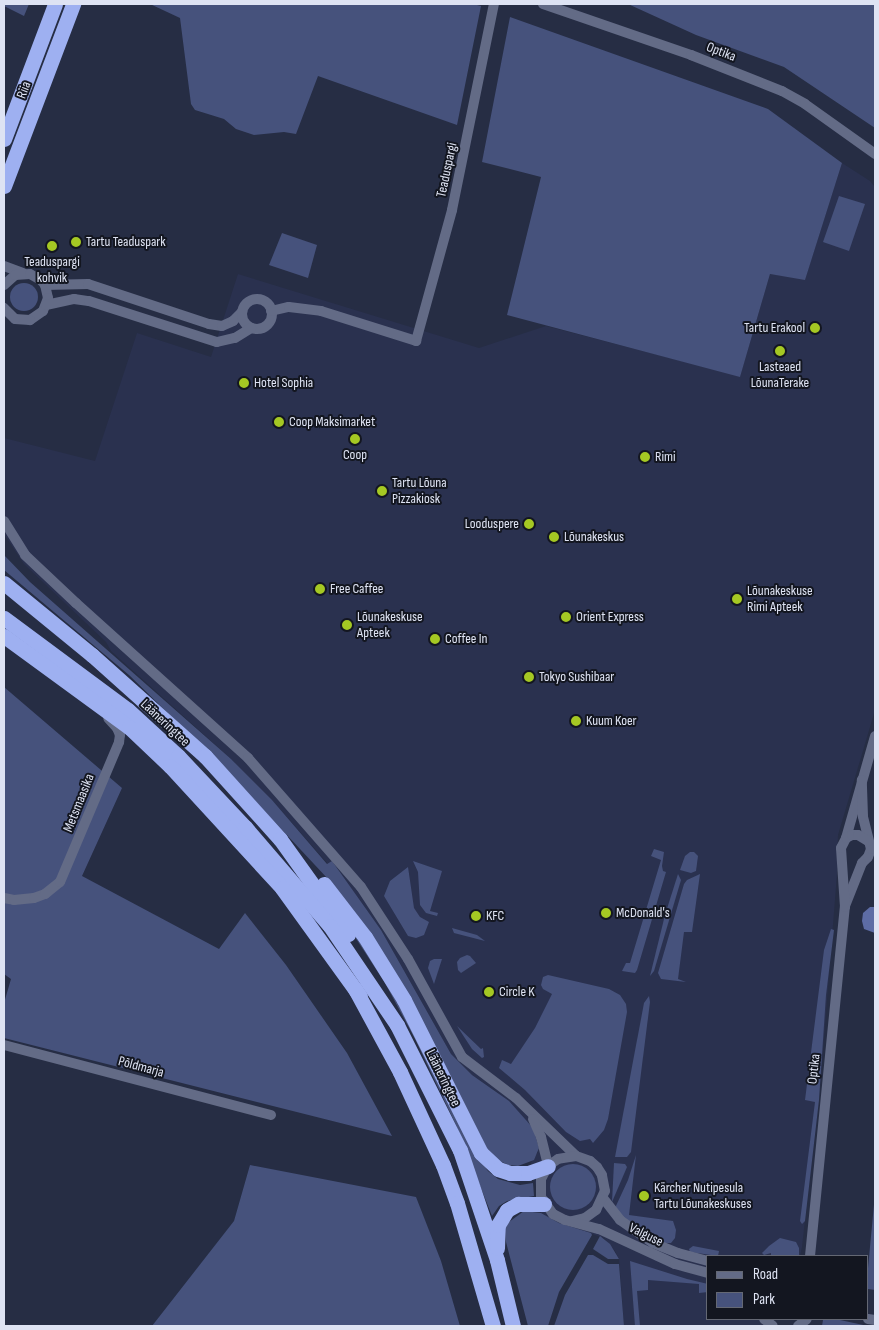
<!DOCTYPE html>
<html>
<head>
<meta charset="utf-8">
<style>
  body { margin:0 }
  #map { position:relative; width:879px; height:1330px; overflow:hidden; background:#262d44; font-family:"Sofia Sans Condensed",sans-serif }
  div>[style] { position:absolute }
  .built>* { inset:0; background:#2a314f }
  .green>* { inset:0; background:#46527c }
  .round { border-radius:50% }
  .water>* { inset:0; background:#5d6ca5 }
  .street>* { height:10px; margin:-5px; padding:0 5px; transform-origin:5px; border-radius:5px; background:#636b86 }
  .street>.ring { margin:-5px; padding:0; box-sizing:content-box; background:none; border:10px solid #636b86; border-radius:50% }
  .highway>* { height:15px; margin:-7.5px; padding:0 7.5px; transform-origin:7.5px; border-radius:7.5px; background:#9eb0f1 }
  .dots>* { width:14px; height:14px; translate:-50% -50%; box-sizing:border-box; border:2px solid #131620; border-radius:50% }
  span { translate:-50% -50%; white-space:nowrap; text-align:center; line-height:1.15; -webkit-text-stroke:4px #131620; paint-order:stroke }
  .street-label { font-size:14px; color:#dee3f3 }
  .poi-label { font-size:14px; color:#dee3f3 }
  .left { translate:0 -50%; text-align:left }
  .right { translate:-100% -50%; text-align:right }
  .frame { position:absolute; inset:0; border:5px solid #dee3f3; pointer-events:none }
  .legend { position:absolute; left:706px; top:1255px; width:162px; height:65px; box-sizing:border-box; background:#131620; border:1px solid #646874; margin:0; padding:6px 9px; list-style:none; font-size:15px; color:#dee3f3 }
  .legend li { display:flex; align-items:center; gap:10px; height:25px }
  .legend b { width:25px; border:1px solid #646874 }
</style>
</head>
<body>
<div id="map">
  <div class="built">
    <i style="clip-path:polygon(842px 163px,870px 181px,875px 187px,875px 710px,838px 835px,837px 874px,821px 1076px,802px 1247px,800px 1256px,708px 1256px,708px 1319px,758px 1319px,765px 1326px,624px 1326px,619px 1259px,615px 1251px,604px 1238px,559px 1223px,541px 1213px,531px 1162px,538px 1152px,498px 1093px,472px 1075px,451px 1054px,381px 930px,332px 861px,328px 864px,272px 800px,231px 759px,111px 651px,106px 642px,24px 564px,4px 534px,4px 438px,95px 461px,137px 333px,211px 357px,238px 274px,479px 348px,546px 326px,740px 376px,770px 274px,805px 279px)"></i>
  </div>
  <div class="green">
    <i style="clip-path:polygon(4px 4px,29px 4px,24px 16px,4px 6px)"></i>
    <i style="clip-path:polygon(150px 4px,473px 4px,481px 6px,457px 125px,318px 76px,296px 134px,284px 132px,254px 135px,236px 129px,224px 119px,195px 110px,191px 104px,180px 18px)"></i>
    <i style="clip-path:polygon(628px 4px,875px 4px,875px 128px,784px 67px,696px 35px)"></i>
    <i style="clip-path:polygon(510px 17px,768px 109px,842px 163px,805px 280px,770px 274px,740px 377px,507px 315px,541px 177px,482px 162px)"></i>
    <i style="clip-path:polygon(839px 196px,865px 204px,849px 251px,823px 242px)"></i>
    <i style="clip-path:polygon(282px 233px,317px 245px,308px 278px,269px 265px)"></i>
    <i class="round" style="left:10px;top:283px;width:28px;height:28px"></i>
    <i style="clip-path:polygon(4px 555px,30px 582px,231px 759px,272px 800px,327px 864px,332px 861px,381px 930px,451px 1054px,472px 1075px,509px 1101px,533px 1128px,539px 1148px,534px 1160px,518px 1166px,509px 1165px,497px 1160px,484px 1148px,328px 879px,227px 771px,129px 675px,4px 570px)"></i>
    <i style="clip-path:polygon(4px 687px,122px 788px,82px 876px,219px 949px,245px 913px,286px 965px,347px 1053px,392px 1136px,4px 1038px,4px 1003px,11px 979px,4px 974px)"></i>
    <i style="clip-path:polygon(654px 849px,664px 852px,662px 866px,663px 871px,666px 872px,637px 970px,635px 973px,622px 971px,626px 963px,630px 963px,661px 860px,651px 856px)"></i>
    <i style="clip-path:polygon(690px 852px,694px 852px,698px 856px,696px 871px,691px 873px,680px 870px,685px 856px)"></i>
    <i style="clip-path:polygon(413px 861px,442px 871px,430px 911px,438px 913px,437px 916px,426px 913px,420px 905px,418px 872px)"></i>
    <i style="clip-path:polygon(408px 867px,414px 908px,420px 917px,429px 922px,424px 935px,416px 938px,408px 936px,384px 896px,390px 881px)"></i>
    <i style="clip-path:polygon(678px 874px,681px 880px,654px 971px,650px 976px,665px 915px)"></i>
    <i style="clip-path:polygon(700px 874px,692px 932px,684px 932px,678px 979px,686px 982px,661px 979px,658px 973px,684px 884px,687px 880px)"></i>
    <i style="clip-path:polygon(452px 928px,477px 935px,485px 941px,454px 933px)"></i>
    <i style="clip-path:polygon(353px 929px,387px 982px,473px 1152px,488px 1171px,498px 1179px,520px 1185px,533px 1183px,534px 1196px,507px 1201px,499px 1206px,492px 1216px,456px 1125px,415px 1039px,385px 983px,351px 931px)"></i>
    <i style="clip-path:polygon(831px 929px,834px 930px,826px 995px,819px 1100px,805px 1221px,802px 1224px,800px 1221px,815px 1102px,805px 1100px,824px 950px)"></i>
    <i style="clip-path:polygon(467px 955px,470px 956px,476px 963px,461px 973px,458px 970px,457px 962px,460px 958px)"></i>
    <i style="clip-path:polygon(434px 959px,442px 959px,434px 984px,428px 968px,430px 961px)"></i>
    <i style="clip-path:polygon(548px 975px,609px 989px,620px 995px,626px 1004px,627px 1012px,608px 1119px,604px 1130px,593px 1143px,590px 1139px,580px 1141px,566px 1132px,525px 1090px,499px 1068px,502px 1060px,511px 1064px,535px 1028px,552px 994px,543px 989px,541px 985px,543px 977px)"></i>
    <i style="clip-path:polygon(649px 996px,650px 1002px,631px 1152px,627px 1157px,615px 1157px,644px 1003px)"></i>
    <i style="clip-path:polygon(457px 1026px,481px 1049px,483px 1048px,484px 1057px,482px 1058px,472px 1049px)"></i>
    <i style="clip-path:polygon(636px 1155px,629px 1215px,673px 1221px,676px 1230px,675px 1238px,671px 1243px,665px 1243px,657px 1240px,627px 1221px,615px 1208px,628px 1180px)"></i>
    <i style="clip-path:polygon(614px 1163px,625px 1164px,627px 1167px,612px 1202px)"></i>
    <i class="round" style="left:550px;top:1164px;width:46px;height:46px"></i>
    <i style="clip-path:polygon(250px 1165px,416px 1197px,441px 1261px,460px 1326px,152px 1326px,234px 1221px)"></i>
    <i style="clip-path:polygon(875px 1194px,875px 1290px,868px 1289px,868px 1268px)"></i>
    <i style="clip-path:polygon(524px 1211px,541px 1213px,559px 1223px,591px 1233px,592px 1235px,559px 1292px,548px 1326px,528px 1326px,506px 1242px,505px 1229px,509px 1222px)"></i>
    <i style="clip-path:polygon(600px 1236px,610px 1244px,619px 1259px,608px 1259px,593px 1249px)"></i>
    <i style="clip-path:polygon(780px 1238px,796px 1242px,799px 1248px,799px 1256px,771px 1256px,771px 1253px,764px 1255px,762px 1253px,769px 1246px)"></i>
    <i style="clip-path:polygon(693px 1246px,719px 1251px,718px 1256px,690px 1252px,689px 1249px)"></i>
    <i style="clip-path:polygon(588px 1255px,593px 1255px,608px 1264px,619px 1264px,624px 1326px,554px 1326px,565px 1295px)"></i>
    <i style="clip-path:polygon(630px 1261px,687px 1279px,708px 1284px,708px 1292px,699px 1293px,699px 1284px,648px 1280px,648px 1290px,637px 1291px,640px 1326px,635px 1326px)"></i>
    <i style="clip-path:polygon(828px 1319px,840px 1320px,868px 1326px,822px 1326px,823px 1320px)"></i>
  </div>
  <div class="water">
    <i style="clip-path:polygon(870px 907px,875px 907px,875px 933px,864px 929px,862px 921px,863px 913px)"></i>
  </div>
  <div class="street">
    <i style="left:543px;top:4px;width:157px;rotate:19deg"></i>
    <i style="left:691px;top:55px;width:98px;rotate:21.6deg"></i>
    <i style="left:782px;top:91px;width:26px;rotate:29deg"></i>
    <i style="left:805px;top:104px;width:86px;rotate:35.5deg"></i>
    <i style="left:4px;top:266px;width:20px;rotate:20deg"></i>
    <i style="left:4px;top:285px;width:15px;rotate:-42deg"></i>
    <i style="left:15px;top:275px;width:15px;rotate:-4deg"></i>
    <i style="left:30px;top:274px;width:13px;rotate:29deg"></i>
    <i style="left:41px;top:280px;width:6px;rotate:51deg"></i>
    <i style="left:45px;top:285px;width:13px;rotate:77deg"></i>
    <i style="left:48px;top:298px;width:14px;rotate:111deg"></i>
    <i style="left:43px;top:311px;width:16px;rotate:145deg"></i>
    <i style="left:30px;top:320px;width:15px;rotate:-176deg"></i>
    <i style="left:15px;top:319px;width:16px;rotate:-135deg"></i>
    <i style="left:45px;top:285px;width:43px;rotate:-1.3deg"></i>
    <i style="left:88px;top:284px;width:127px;rotate:18.3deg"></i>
    <i style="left:209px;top:324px;width:13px;rotate:9deg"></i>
    <i style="left:222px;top:326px;width:12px;rotate:-24deg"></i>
    <i style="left:233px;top:321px;width:13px;rotate:-45deg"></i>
    <i class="ring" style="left:242px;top:299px;width:20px;height:20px"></i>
    <i style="left:46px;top:305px;width:29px;rotate:-12deg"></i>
    <i style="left:74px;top:299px;width:15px;rotate:8deg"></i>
    <i style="left:89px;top:301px;width:134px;rotate:17.8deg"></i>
    <i style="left:217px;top:342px;width:18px;rotate:-13deg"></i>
    <i style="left:235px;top:338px;width:19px;rotate:-32deg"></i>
    <i style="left:271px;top:311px;width:18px;rotate:-13deg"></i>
    <i style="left:289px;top:307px;width:32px;rotate:7deg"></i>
    <i style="left:321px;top:311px;width:100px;rotate:17.5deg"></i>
    <i style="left:416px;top:341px;width:136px;rotate:-74.6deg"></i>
    <i style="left:452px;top:210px;width:210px;rotate:-78.5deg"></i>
    <i style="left:4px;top:521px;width:40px;rotate:58deg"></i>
    <i style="left:25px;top:555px;width:70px;rotate:43.3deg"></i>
    <i style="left:76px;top:603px;width:232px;rotate:42deg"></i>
    <i style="left:248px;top:758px;width:171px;rotate:48.8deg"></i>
    <i style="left:361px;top:887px;width:86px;rotate:56.9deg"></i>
    <i style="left:408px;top:959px;width:112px;rotate:61.1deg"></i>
    <i style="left:462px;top:1057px;width:68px;rotate:37.2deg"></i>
    <i style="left:516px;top:1098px;width:83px;rotate:44deg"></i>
    <i style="left:846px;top:838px;width:106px;rotate:-74.1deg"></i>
    <i style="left:4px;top:898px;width:10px;rotate:11deg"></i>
    <i style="left:14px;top:900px;width:20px;rotate:-6deg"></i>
    <i style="left:34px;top:898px;width:12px;rotate:-20deg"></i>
    <i style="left:45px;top:894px;width:19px;rotate:-39deg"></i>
    <i style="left:60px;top:882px;width:152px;rotate:-67.1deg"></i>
    <i style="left:119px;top:742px;width:7px;rotate:-82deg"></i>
    <i style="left:120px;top:735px;width:8px;rotate:-113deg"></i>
    <i style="left:117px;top:728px;width:13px;rotate:-132deg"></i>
    <i style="left:845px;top:906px;width:46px;rotate:-68.4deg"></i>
    <i style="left:862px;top:863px;width:8px;rotate:-45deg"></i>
    <i style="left:868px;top:857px;width:9px;rotate:-69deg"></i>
    <i style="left:871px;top:849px;width:34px;rotate:-104deg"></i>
    <i style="left:863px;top:816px;width:36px;rotate:-92deg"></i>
    <i style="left:4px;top:1045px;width:276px;rotate:14.7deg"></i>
    <i style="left:533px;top:1119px;width:20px;rotate:66deg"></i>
    <i style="left:541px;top:1137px;width:30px;rotate:76deg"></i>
    <i style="left:603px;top:1198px;width:28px;rotate:52deg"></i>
    <i style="left:620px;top:1220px;width:40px;rotate:34.9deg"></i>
    <i style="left:653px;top:1243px;width:27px;rotate:22deg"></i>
    <i style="left:678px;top:1253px;width:31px;rotate:15deg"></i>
    <i style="left:572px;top:1221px;width:13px;rotate:-13deg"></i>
    <i style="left:585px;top:1218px;width:14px;rotate:-36deg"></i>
    <i style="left:596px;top:1210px;width:21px;rotate:-65deg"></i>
    <i style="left:605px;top:1191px;width:16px;rotate:-101deg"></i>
    <i style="left:602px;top:1175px;width:9px;rotate:-122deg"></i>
    <i style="left:597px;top:1167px;width:9px;rotate:-139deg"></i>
    <i style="left:590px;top:1161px;width:15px;rotate:-160deg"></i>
    <i style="left:576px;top:1156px;width:18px;rotate:171deg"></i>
    <i style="left:558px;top:1159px;width:12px;rotate:145deg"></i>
    <i style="left:548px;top:1166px;width:15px;rotate:118deg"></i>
    <i style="left:541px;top:1179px;width:18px;rotate:90deg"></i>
    <i style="left:541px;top:1197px;width:21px;rotate:55deg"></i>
    <i style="left:553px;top:1214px;width:13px;rotate:27deg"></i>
    <i style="left:565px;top:1220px;width:35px;rotate:15deg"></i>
    <i style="left:599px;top:1229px;width:84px;rotate:24.7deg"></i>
    <i style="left:675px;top:1264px;width:34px;rotate:15deg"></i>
    <i style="left:810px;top:1256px;width:351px;rotate:-84.3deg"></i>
    <i style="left:845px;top:907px;width:59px;rotate:-93.9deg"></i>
    <i style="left:841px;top:848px;width:11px;rotate:-63deg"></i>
    <i style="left:846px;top:838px;width:7px;rotate:-27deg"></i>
    <i style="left:852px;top:835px;width:6px"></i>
    <i style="left:858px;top:835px;width:12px;rotate:31deg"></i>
    <i style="left:764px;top:1319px;width:11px;rotate:38deg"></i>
    <i style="left:868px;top:1319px;width:7px;rotate:8deg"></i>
    <i style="left:798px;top:1326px;width:11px;rotate:-38deg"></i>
  </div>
  <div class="highway">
    <i style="left:4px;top:139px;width:144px;rotate:-69.3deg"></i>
    <i style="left:4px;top:186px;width:195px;rotate:-69.2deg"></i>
    <i style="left:4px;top:583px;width:114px;rotate:39.3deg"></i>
    <i style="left:92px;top:655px;width:152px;rotate:41.8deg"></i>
    <i style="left:205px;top:756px;width:112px;rotate:47.9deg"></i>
    <i style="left:280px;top:839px;width:117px;rotate:54.4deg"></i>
    <i style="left:4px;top:618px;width:154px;rotate:36.6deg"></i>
    <i style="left:128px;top:710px;width:68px;rotate:42.6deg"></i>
    <i style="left:178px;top:756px;width:98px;rotate:46.7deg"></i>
    <i style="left:245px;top:827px;width:130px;rotate:49.4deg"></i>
    <i style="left:330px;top:926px;width:120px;rotate:55.9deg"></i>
    <i style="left:397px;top:1025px;width:140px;rotate:63.3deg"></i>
    <i style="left:460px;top:1150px;width:116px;rotate:71.4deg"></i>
    <i style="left:497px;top:1260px;width:68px;rotate:76.4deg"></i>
    <i style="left:4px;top:636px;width:155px;rotate:36.1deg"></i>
    <i style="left:129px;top:727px;width:57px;rotate:43.6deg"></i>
    <i style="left:170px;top:766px;width:166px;rotate:47.4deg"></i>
    <i style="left:282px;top:888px;width:133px;rotate:54.2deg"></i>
    <i style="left:324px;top:884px;width:67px;rotate:52.3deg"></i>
    <i style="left:365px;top:937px;width:74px;rotate:58.2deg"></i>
    <i style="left:404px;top:1000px;width:171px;rotate:63.3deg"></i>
    <i style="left:481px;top:1153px;width:23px;rotate:43deg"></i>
    <i style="left:498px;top:1169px;width:13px;rotate:18deg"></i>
    <i style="left:510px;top:1173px;width:18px"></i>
    <i style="left:528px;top:1173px;width:21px;rotate:-19deg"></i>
    <i style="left:355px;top:989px;width:94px;rotate:61.5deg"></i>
    <i style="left:400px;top:1072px;width:102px;rotate:65.2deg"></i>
    <i style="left:443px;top:1165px;width:40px;rotate:69.8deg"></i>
    <i style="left:457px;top:1203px;width:128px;rotate:73.7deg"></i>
    <i style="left:497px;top:1248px;width:23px;rotate:-88deg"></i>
    <i style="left:498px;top:1225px;width:17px;rotate:-59deg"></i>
    <i style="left:507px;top:1210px;width:13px;rotate:-29deg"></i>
    <i style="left:518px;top:1204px;width:26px"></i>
  </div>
  <div class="dots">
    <i style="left:76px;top:242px;background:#a5c823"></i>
    <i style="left:52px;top:246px;background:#a5c823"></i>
    <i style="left:815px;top:328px;background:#a5c823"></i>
    <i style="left:780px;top:351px;background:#a5c823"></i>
    <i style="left:244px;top:383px;background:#a5c823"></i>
    <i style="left:279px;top:422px;background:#a5c823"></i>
    <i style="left:355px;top:439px;background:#a5c823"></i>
    <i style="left:645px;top:457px;background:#a5c823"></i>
    <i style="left:382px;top:491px;background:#a5c823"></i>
    <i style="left:529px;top:524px;background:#a5c823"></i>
    <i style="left:554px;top:537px;background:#a5c823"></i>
    <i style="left:320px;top:589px;background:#a5c823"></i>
    <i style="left:737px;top:599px;background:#a5c823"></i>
    <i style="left:566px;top:617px;background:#a5c823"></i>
    <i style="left:347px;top:625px;background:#a5c823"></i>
    <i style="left:435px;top:639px;background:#a5c823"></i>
    <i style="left:529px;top:677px;background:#a5c823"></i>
    <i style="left:576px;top:721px;background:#a5c823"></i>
    <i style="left:606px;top:913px;background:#a5c823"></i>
    <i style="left:476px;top:916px;background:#a5c823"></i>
    <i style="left:489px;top:992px;background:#a5c823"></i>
    <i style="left:644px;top:1196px;background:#a5c823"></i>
  </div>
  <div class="street-label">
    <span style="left:721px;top:52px;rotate:21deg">Optika</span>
    <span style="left:24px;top:90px;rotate:-69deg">Riia</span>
    <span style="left:447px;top:170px;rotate:-78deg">Teaduspargi</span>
    <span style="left:165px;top:723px;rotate:43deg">Lääneringtee</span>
    <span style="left:79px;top:803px;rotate:-68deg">Metsmaasika</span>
    <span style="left:141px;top:1067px;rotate:15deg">Põldmarja</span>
    <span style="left:814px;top:1069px;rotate:-84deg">Optika</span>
    <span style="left:443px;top:1078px;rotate:64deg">Lääneringtee</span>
    <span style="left:646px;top:1235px;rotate:26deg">Valguse</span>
  </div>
  <div class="poi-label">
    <span class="left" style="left:86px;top:242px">Tartu Teaduspark</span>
    <span style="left:52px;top:270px">Teaduspargi<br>kohvik</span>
    <span class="right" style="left:805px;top:328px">Tartu Erakool</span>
    <span style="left:780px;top:375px">Lasteaed<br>LõunaTerake</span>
    <span class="left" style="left:254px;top:383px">Hotel Sophia</span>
    <span class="left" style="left:289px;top:422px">Coop Maksimarket</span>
    <span style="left:355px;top:455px">Coop</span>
    <span class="left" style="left:655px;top:457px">Rimi</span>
    <span class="left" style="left:392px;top:491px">Tartu Lõuna<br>Pizzakiosk</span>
    <span class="right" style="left:519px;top:524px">Looduspere</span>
    <span class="left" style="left:564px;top:537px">Lõunakeskus</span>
    <span class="left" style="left:330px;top:589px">Free Caffee</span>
    <span class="left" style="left:747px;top:599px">Lõunakeskuse<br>Rimi Apteek</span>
    <span class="left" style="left:357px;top:625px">Lõunakeskuse<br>Apteek</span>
    <span class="left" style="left:576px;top:617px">Orient Express</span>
    <span class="left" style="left:445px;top:639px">Coffee In</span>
    <span class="left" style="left:539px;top:677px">Tokyo Sushibaar</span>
    <span class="left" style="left:586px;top:721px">Kuum Koer</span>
    <span class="left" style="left:616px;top:913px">McDonald's</span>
    <span class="left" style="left:486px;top:916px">KFC</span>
    <span class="left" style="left:499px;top:992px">Circle K</span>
    <span class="left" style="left:654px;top:1196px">Kärcher Nutipesula<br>Tartu Lõunakeskuses</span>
  </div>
  <div class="frame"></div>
  <ul class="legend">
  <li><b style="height:6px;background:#636b86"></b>Road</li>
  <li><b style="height:14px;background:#46527c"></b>Park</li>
  </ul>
</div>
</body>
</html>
